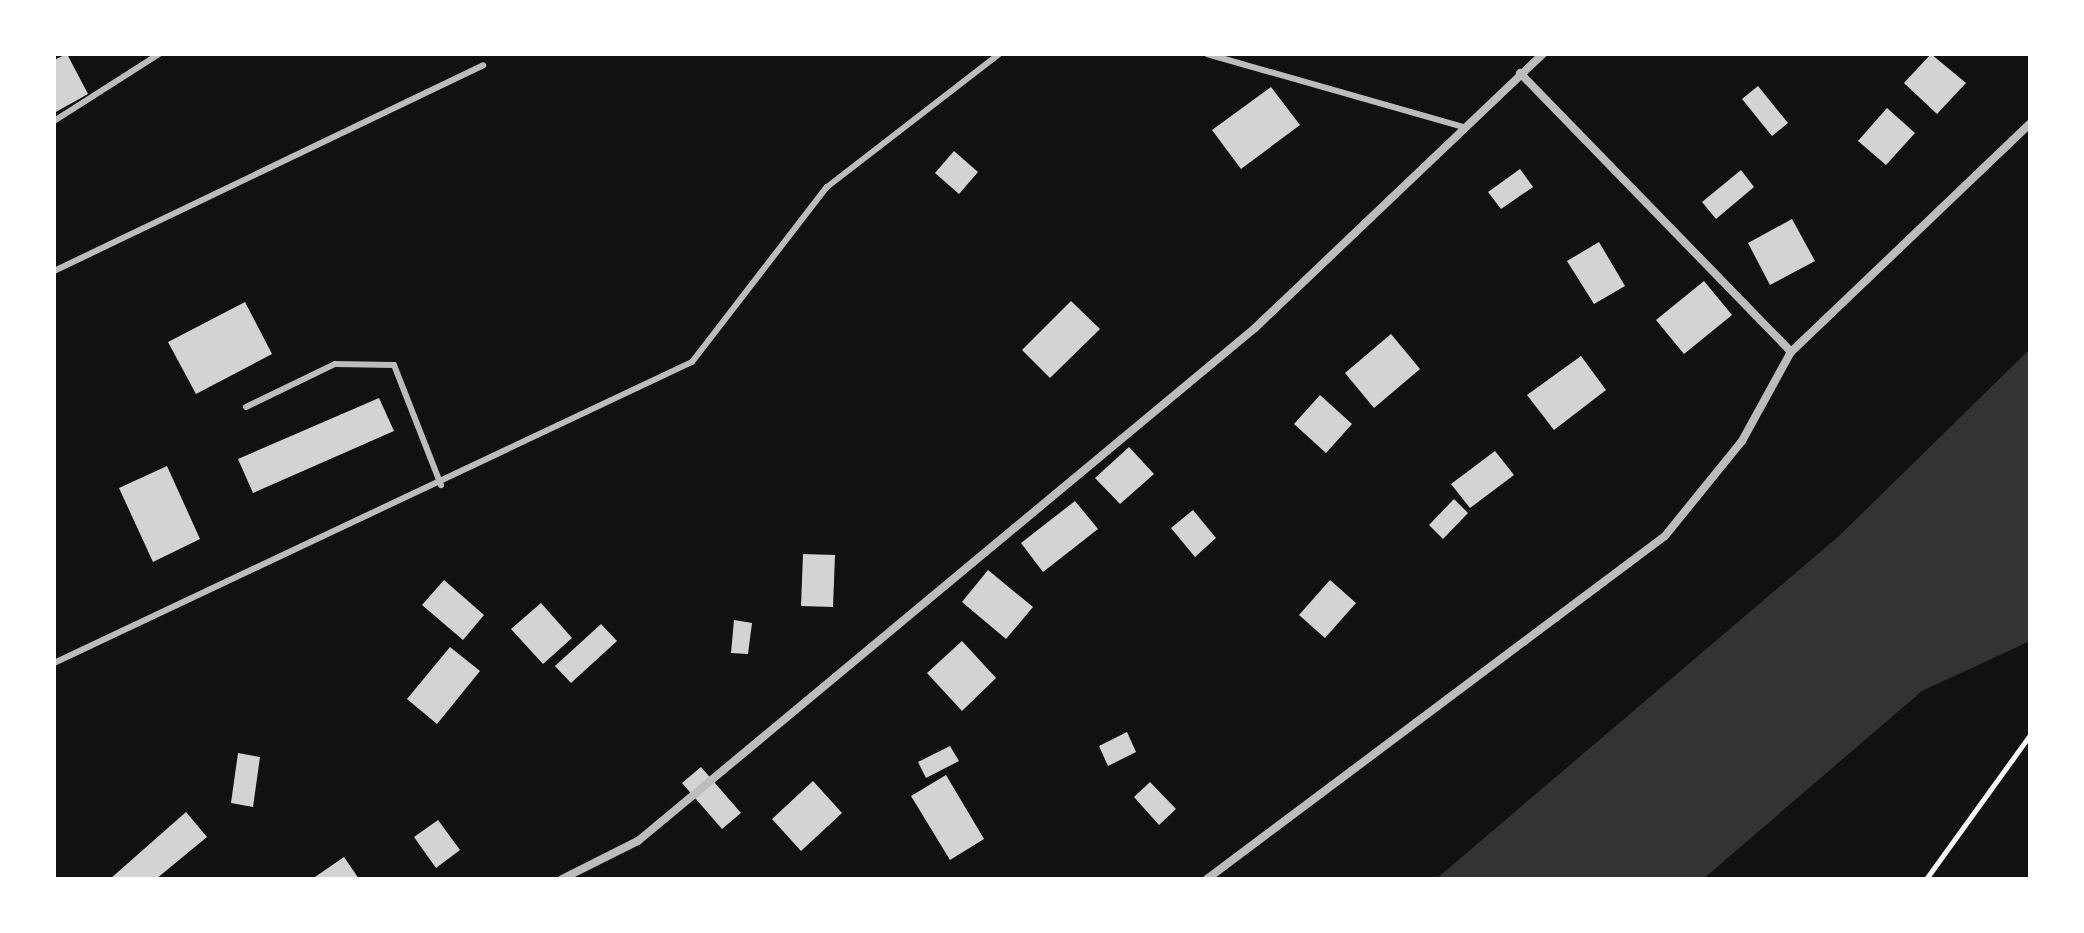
<!DOCTYPE html>
<html>
<head>
<meta charset="utf-8">
<style>
  body { margin:0 }
  #map { position:relative; width:2084px; height:933px; overflow:hidden; background:#111; font-family:"IBM Plex Sans",sans-serif }
  div>[style] { position:absolute }
  .water>* { inset:0; background:#333 }
  .building>* { inset:0; background:#d3d3d3 }
  .path>* { height:5px; margin:-2.5px; padding:0 2.5px; transform-origin:2.5px; border-radius:2.5px; background:#f5f5f5 }
  .service>* { height:6px; margin:-3px; padding:0 3px; transform-origin:3px; border-radius:3px; background:#bcbcbc }
  .minor>* { height:8px; margin:-4px; padding:0 4px; transform-origin:4px; border-radius:4px; background:#bcbcbc }
  span { translate:-50% -50%; white-space:nowrap; text-align:center; line-height:1.15; -webkit-text-stroke:6px #fff; paint-order:stroke }
  .frame { position:absolute; inset:0; border:56px solid #fff; pointer-events:none }
</style>
</head>
<body>
<div id="map">
  <div class="water">
    <i style="clip-path:polygon(2030px 349px,2030px 641px,1922px 691px,1703px 879px,1436px 879px,1839px 536px)"></i>
  </div>
  <div class="building">
    <i style="clip-path:polygon(67px 54px,88px 94px,54px 113px,54px 60px)"></i>
    <i style="clip-path:polygon(1931px 54px,1966px 83px,1937px 114px,1904px 83px)"></i>
    <i style="clip-path:polygon(1758px 86px,1788px 123px,1772px 136px,1742px 99px)"></i>
    <i style="clip-path:polygon(1271px 87px,1300px 125px,1241px 169px,1212px 130px)"></i>
    <i style="clip-path:polygon(1887px 108px,1915px 133px,1886px 165px,1858px 141px)"></i>
    <i style="clip-path:polygon(954px 151px,978px 172px,959px 194px,935px 173px)"></i>
    <i style="clip-path:polygon(1520px 169px,1533px 187px,1501px 209px,1488px 192px)"></i>
    <i style="clip-path:polygon(1741px 170px,1754px 187px,1716px 219px,1702px 202px)"></i>
    <i style="clip-path:polygon(1792px 219px,1815px 261px,1770px 285px,1748px 243px)"></i>
    <i style="clip-path:polygon(1599px 242px,1625px 286px,1594px 304px,1567px 261px)"></i>
    <i style="clip-path:polygon(1704px 281px,1732px 315px,1684px 354px,1656px 320px)"></i>
    <i style="clip-path:polygon(1071px 301px,1100px 329px,1050px 378px,1022px 350px)"></i>
    <i style="clip-path:polygon(245px 302px,272px 354px,196px 394px,168px 342px)"></i>
    <i style="clip-path:polygon(1391px 334px,1420px 369px,1374px 408px,1345px 373px)"></i>
    <i style="clip-path:polygon(1581px 356px,1606px 390px,1554px 430px,1527px 395px)"></i>
    <i style="clip-path:polygon(1320px 395px,1352px 424px,1326px 453px,1294px 424px)"></i>
    <i style="clip-path:polygon(379px 398px,394px 431px,253px 493px,238px 459px)"></i>
    <i style="clip-path:polygon(1129px 447px,1154px 474px,1120px 504px,1095px 478px)"></i>
    <i style="clip-path:polygon(1495px 451px,1514px 475px,1470px 508px,1451px 484px)"></i>
    <i style="clip-path:polygon(167px 466px,200px 539px,153px 562px,119px 488px)"></i>
    <i style="clip-path:polygon(1454px 499px,1468px 513px,1443px 539px,1429px 525px)"></i>
    <i style="clip-path:polygon(1075px 501px,1098px 529px,1043px 572px,1021px 543px)"></i>
    <i style="clip-path:polygon(1193px 510px,1216px 538px,1195px 557px,1171px 528px)"></i>
    <i style="clip-path:polygon(803px 554px,835px 555px,833px 607px,801px 606px)"></i>
    <i style="clip-path:polygon(988px 570px,1033px 607px,1006px 639px,962px 602px)"></i>
    <i style="clip-path:polygon(444px 580px,484px 615px,463px 640px,422px 605px)"></i>
    <i style="clip-path:polygon(1330px 580px,1356px 603px,1325px 638px,1299px 615px)"></i>
    <i style="clip-path:polygon(541px 603px,572px 638px,543px 664px,511px 629px)"></i>
    <i style="clip-path:polygon(734px 620px,752px 623px,748px 654px,731px 653px)"></i>
    <i style="clip-path:polygon(601px 624px,617px 641px,571px 683px,555px 666px)"></i>
    <i style="clip-path:polygon(962px 641px,996px 678px,962px 711px,927px 673px)"></i>
    <i style="clip-path:polygon(450px 647px,480px 671px,437px 724px,407px 699px)"></i>
    <i style="clip-path:polygon(1127px 732px,1136px 752px,1108px 766px,1099px 746px)"></i>
    <i style="clip-path:polygon(950px 746px,959px 761px,926px 778px,918px 762px)"></i>
    <i style="clip-path:polygon(238px 753px,260px 757px,253px 807px,231px 803px)"></i>
    <i style="clip-path:polygon(701px 767px,741px 813px,722px 829px,682px 783px)"></i>
    <i style="clip-path:polygon(946px 775px,984px 839px,950px 860px,911px 796px)"></i>
    <i style="clip-path:polygon(813px 781px,842px 813px,801px 851px,772px 819px)"></i>
    <i style="clip-path:polygon(1150px 782px,1176px 809px,1159px 825px,1134px 797px)"></i>
    <i style="clip-path:polygon(186px 812px,207px 837px,156px 879px,110px 879px)"></i>
    <i style="clip-path:polygon(438px 820px,460px 850px,436px 868px,414px 837px)"></i>
    <i style="clip-path:polygon(344px 857px,359px 879px,312px 879px)"></i>
  </div>
  <div class="path">
    <i style="left:1926px;top:879px;width:178px;rotate:-54.2deg"></i>
  </div>
  <div class="service">
    <i style="left:1207px;top:54px;width:267px;rotate:15.9deg"></i>
    <i style="left:54px;top:121px;width:125px;rotate:-32.5deg"></i>
    <i style="left:54px;top:271px;width:476px;rotate:-25.6deg"></i>
    <i style="left:246px;top:407px;width:99px;rotate:-25.8deg"></i>
    <i style="left:335px;top:364px;width:59px;rotate:1deg"></i>
    <i style="left:394px;top:365px;width:129px;rotate:68.6deg"></i>
    <i style="left:54px;top:663px;width:705px;rotate:-25.26deg"></i>
    <i style="left:692px;top:362px;width:221px;rotate:-52.4deg"></i>
    <i style="left:827px;top:187px;width:217px;rotate:-37.7deg"></i>
  </div>
  <div class="minor">
    <i style="left:1520px;top:73px;width:389px;rotate:45.8deg"></i>
    <i style="left:562px;top:879px;width:85px;rotate:-26.6deg"></i>
    <i style="left:638px;top:841px;width:802px;rotate:-39.74deg"></i>
    <i style="left:1255px;top:328px;width:398px;rotate:-43.6deg"></i>
    <i style="left:1207px;top:879px;width:572px;rotate:-36.83deg"></i>
    <i style="left:1665px;top:536px;width:122px;rotate:-51deg"></i>
    <i style="left:1742px;top:441px;width:102px;rotate:-61.2deg"></i>
    <i style="left:1791px;top:352px;width:330px;rotate:-43.7deg"></i>
  </div>
  <div class="frame"></div>
</div>
</body>
</html>
